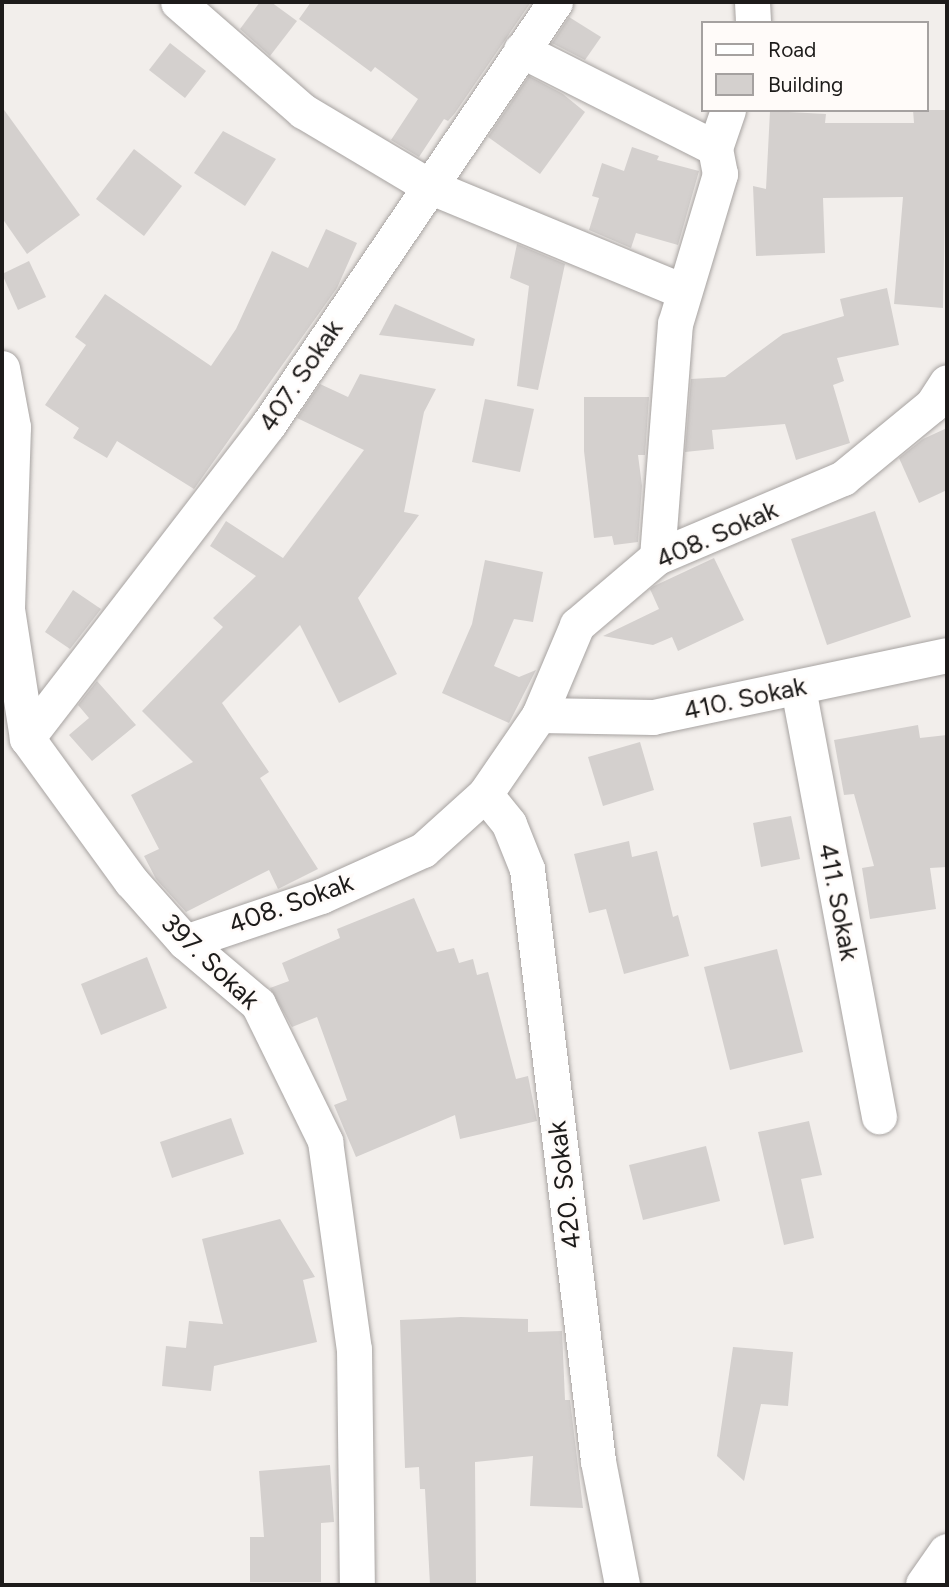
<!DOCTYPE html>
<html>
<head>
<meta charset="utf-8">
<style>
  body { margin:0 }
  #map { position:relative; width:949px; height:1587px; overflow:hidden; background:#f2eeeb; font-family:Figtree,sans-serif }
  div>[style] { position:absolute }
  .building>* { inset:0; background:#d4d0ce }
  .roads { filter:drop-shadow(0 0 2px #a7a3a1) drop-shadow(0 0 2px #a7a3a1) }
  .minor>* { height:35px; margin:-17.5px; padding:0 17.5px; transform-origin:17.5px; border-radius:17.5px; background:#fff }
  .highway>* { height:38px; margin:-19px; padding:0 19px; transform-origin:19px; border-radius:19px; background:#fff }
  span { translate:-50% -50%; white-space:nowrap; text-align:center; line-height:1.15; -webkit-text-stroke:5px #fffbf9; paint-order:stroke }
  .street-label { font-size:26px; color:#1d1b1a }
  .frame { position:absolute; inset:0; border:4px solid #1d1b1a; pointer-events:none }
  .legend { position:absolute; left:701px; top:21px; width:228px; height:91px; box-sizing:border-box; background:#fffbf9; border:2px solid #a5a1a0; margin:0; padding:9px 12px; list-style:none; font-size:21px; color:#1d1b1a }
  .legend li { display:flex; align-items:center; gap:14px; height:35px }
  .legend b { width:35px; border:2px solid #a5a1a0 }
</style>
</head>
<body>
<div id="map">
  <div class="building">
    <i style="clip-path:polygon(260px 2px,271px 2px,297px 21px,270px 56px,240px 29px)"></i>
    <i style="clip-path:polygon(311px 2px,531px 2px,455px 113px,448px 121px,444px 119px,419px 157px,391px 140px,418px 99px,375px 67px,371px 72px,299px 19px)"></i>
    <i style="clip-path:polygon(569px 17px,601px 37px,585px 60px,552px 43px)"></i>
    <i style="clip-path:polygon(170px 43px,206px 71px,185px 98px,149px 70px)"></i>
    <i style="clip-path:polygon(529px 76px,563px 94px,585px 112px,540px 174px,488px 137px)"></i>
    <i style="clip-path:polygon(2px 107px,80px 215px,27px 254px,2px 218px)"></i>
    <i style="clip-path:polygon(913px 110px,947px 110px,943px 308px,894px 304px,903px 197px,823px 198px,825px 253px,756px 256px,753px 186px,766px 189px,770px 111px,826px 114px,825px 123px,914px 123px)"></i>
    <i style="clip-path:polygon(223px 131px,276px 159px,245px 206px,194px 173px)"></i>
    <i style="clip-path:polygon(632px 147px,659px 156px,657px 160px,699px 171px,678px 245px,636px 233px,631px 248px,589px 230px,599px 198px,592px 196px,602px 163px,624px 171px)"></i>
    <i style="clip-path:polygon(134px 149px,182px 186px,144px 236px,96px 199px)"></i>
    <i style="clip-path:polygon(326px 229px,357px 243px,337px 288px,194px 489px,117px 441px,107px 458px,73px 438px,79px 428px,45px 405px,86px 345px,75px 337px,105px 294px,211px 366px,236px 329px,272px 251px,308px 268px)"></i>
    <i style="clip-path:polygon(517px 244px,565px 264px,538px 390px,517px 386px,529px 286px,510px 278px)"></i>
    <i style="clip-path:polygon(29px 261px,46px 297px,18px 310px,2px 274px)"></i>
    <i style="clip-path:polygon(887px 288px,899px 345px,837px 358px,844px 381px,833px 385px,850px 443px,796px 460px,785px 424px,712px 430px,714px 449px,685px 452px,691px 379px,725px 377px,783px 334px,844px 316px,840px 299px)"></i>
    <i style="clip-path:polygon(395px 304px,475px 339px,473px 346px,379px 335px)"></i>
    <i style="clip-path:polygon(360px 374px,436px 389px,424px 412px,404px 512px,419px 515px,358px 598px,397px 674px,339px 703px,300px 625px,222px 703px,269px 772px,260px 778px,318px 869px,278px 889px,269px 870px,186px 912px,156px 879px,144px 856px,159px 849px,131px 795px,193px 762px,142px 711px,223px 627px,213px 618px,256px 576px,210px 546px,226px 521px,283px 558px,364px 450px,297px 418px,320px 384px,348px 397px)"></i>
    <i style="clip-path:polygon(584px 397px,649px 397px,645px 455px,638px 455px,642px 486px,638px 542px,614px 545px,612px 536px,594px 538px,584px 451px)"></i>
    <i style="clip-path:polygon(485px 399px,534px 409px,520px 472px,472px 462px)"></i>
    <i style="clip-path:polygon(947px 428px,947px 490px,919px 503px,899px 458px,923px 439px)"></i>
    <i style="clip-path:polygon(875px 511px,911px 617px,827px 645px,791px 539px)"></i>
    <i style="clip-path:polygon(714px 558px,744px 620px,678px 651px,672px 637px,653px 645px,603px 636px,659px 609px,650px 589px,654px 586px)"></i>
    <i style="clip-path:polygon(485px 560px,543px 572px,533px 622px,514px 619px,494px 666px,519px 677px,536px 670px,509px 723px,442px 693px,472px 624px)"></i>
    <i style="clip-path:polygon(73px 590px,101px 609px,70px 649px,45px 632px)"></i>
    <i style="clip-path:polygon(97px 681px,136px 725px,92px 761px,69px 735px,89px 718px,78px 705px)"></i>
    <i style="clip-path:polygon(918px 725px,920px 738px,947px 735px,947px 867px,930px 868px,936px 909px,870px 919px,862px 868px,874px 866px,854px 794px,844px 795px,834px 740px)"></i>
    <i style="clip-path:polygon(640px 742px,654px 790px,603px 806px,588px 757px)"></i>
    <i style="clip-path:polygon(791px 816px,800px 859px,761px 867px,753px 823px)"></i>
    <i style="clip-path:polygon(629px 841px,632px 857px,657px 851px,673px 917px,678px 915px,689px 956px,624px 974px,606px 909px,589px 913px,574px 854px)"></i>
    <i style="clip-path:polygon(414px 898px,437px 952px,454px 948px,459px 963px,473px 959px,477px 975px,488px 972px,516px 1079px,528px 1076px,537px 1121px,460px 1139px,455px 1115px,356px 1157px,334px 1105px,347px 1100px,317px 1017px,292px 1027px,270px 988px,289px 981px,282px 963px,340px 938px,337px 929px)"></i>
    <i style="clip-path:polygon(777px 949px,803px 1052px,730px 1070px,704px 967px)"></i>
    <i style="clip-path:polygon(147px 957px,167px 1008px,101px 1035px,81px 984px)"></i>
    <i style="clip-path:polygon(231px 1118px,244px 1154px,172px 1178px,160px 1142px)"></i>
    <i style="clip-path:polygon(809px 1121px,822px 1175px,801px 1179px,814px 1238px,784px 1245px,758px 1132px)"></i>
    <i style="clip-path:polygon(706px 1146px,720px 1201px,643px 1220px,629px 1165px)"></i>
    <i style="clip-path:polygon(280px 1219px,315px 1277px,303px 1280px,317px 1342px,214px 1366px,211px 1391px,162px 1386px,166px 1346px,186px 1348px,189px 1321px,223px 1324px,202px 1239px)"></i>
    <i style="clip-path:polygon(461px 1317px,528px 1319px,528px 1332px,562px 1331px,565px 1400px,570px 1400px,583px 1508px,530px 1506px,533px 1456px,475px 1462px,476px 1585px,430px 1585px,425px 1489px,420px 1489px,419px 1467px,405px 1468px,400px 1320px)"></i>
    <i style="clip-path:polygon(733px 1347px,793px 1352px,788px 1406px,761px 1404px,744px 1481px,717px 1456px)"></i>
    <i style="clip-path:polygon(330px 1465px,334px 1522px,321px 1523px,321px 1582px,250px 1582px,250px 1537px,264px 1537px,259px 1471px)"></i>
  </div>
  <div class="roads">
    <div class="minor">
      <i style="left:178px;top:2px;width:166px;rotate:41.1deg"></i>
      <i style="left:303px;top:111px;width:147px;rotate:30.8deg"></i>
      <i style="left:429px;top:186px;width:275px;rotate:22.5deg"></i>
      <i style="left:752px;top:2px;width:21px;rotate:87deg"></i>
      <i style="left:521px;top:50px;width:217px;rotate:26.8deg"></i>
      <i style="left:2px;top:368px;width:60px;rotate:79.4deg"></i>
      <i style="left:13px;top:427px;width:182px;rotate:91.9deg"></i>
      <i style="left:7px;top:609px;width:131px;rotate:81.2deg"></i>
      <i style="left:27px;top:738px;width:177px;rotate:54deg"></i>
      <i style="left:131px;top:881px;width:81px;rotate:48.5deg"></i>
      <i style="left:185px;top:942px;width:96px;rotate:40.3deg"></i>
      <i style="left:258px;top:1004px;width:153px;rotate:63.9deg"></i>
      <i style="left:325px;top:1141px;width:210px;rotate:82.1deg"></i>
      <i style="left:354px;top:1349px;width:236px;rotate:89.3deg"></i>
      <i style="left:657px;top:557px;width:234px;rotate:-85.6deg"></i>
      <i style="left:675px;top:324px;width:157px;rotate:-73.3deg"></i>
      <i style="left:720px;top:174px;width:26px;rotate:-101deg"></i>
      <i style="left:715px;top:148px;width:40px;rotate:-71.1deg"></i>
      <i style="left:798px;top:688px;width:436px;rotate:79.3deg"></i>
      <i style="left:539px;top:715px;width:114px;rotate:1deg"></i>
      <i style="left:653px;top:717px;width:300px;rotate:-11.9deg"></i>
      <i style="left:27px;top:738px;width:395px;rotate:-52.4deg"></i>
      <i style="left:268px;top:425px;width:511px;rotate:-55.84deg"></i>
      <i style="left:485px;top:794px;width:38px;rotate:51deg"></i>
      <i style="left:509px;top:824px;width:48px;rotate:68.2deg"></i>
      <i style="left:527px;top:869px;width:596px;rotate:83.16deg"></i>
      <i style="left:598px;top:1461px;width:126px;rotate:79deg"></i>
      <i style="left:185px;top:942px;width:144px;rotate:-18.7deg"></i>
      <i style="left:321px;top:896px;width:112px;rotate:-24.3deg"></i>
      <i style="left:423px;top:850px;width:84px;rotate:-42.1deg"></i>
      <i style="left:485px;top:794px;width:96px;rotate:-55.6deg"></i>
      <i style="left:539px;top:715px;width:98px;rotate:-67.1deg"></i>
      <i style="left:577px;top:625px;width:105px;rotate:-40.4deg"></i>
      <i style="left:657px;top:557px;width:202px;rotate:-23deg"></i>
      <i style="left:843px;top:478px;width:115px;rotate:-39.4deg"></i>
      <i style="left:932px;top:405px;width:27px;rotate:-57deg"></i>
    </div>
    <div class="highway">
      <i style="left:925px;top:1585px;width:39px;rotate:-55deg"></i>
    </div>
  </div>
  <div class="street-label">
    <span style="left:301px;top:376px;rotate:-56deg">407. Sokak</span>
    <span style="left:717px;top:535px;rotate:-24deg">408. Sokak</span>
    <span style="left:745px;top:699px;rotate:-12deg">410. Sokak</span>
    <span style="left:838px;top:902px;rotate:79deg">411. Sokak</span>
    <span style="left:291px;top:904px;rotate:-20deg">408. Sokak</span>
    <span style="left:210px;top:962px;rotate:44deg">397. Sokak</span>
    <span style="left:565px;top:1185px;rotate:-97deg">420. Sokak</span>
  </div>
  <div class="frame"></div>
  <ul class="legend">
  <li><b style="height:9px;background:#fff"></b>Road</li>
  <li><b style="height:19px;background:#d4d0ce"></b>Building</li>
  </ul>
</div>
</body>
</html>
